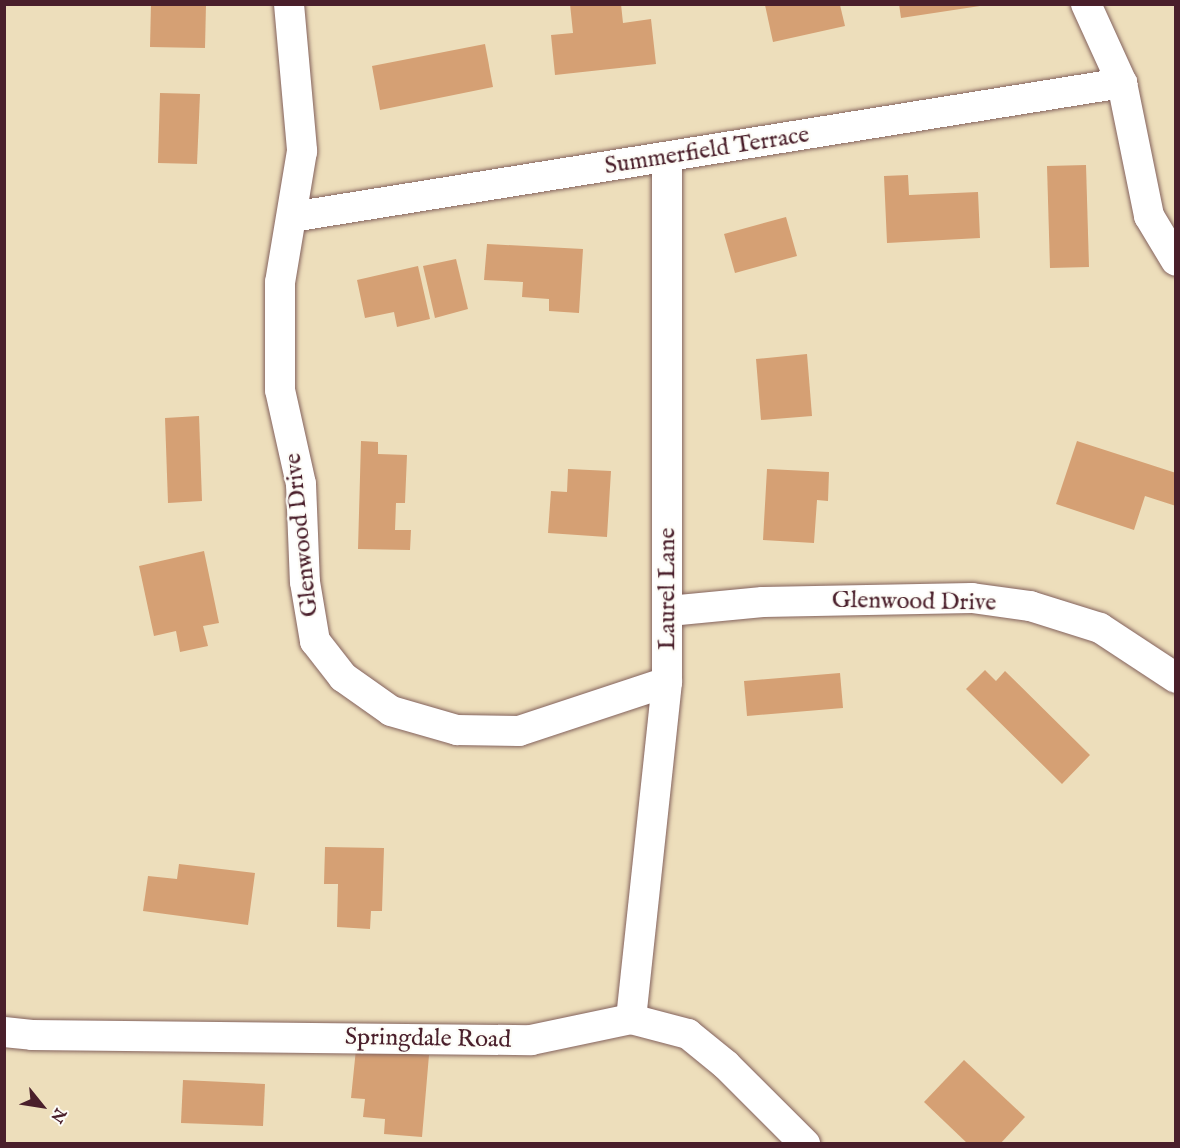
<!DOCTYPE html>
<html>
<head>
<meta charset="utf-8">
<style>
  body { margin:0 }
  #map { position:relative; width:1180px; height:1148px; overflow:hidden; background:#eddebb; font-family:"IM FELL English",serif }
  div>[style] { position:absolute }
  .building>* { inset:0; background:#d5a074 }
  .roads { filter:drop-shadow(0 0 2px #83625d) drop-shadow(0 0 2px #83625d) }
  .minor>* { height:30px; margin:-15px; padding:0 15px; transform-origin:15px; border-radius:15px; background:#fff }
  span { translate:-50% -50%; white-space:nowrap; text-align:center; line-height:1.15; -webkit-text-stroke:4.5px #fdfcf7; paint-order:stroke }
  .street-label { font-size:24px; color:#4a1f2b }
  .frame { position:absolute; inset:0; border:6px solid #4a1f2b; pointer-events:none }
  .north { position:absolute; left:12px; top:1076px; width:60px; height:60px; -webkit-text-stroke:4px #fdfcf7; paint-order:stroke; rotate:120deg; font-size:16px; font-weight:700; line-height:24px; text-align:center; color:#4a1f2b }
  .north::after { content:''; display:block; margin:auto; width:21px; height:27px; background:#4a1f2b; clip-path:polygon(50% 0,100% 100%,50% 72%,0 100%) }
</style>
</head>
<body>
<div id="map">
  <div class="building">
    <i style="clip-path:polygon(151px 4px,206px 4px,205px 48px,150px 47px)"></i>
    <i style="clip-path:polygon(570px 4px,621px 4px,623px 23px,651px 19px,656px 64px,555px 75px,551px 35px,573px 33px)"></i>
    <i style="clip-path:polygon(899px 4px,980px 4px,980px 6px,901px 18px)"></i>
    <i style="clip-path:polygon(765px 5px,840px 5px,845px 26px,773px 42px)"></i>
    <i style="clip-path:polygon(485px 44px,493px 87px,380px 110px,372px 66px)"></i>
    <i style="clip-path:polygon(160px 93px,200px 94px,197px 164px,158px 163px)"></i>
    <i style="clip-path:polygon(1086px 165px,1089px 267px,1050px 268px,1047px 166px)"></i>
    <i style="clip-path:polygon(908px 175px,909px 195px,978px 192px,980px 238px,887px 243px,884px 176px)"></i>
    <i style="clip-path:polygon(786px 217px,797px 256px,735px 273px,724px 234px)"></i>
    <i style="clip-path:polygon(487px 244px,583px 249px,579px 313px,549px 311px,549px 299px,522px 297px,523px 282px,484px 280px)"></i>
    <i style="clip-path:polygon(456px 259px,468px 309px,435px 318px,423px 266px)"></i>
    <i style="clip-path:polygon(418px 266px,430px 319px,397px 327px,394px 312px,365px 318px,357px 280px)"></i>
    <i style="clip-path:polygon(807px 354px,812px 416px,761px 420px,756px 359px)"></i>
    <i style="clip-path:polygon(199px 416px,202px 501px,168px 503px,165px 418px)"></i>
    <i style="clip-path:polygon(361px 441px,378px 442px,378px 454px,407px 455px,405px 503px,396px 503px,395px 530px,411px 530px,410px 550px,358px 549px)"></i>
    <i style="clip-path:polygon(1077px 441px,1176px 473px,1176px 506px,1145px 496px,1134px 530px,1056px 504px)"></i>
    <i style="clip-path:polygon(568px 469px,611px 471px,607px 537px,548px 533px,551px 491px,567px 492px)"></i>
    <i style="clip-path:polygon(767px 469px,829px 472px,828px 501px,817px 500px,814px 543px,763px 540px)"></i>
    <i style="clip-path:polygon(204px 551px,219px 623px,203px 626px,208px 646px,180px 652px,176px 631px,154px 636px,139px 566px)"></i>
    <i style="clip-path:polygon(985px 670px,996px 681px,1005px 671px,1090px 755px,1062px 784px,966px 689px)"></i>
    <i style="clip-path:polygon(840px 673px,843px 708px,747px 716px,744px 681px)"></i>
    <i style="clip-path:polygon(325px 847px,384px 848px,382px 911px,371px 911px,370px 929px,337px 927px,338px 884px,324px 884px)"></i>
    <i style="clip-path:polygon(179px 864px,255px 873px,248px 925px,143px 911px,148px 876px,177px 879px)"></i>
    <i style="clip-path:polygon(356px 1049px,429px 1055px,422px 1137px,384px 1134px,385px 1119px,363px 1117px,365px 1099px,351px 1098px)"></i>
    <i style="clip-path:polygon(964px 1060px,1025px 1117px,1000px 1144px,968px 1144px,924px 1102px)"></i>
    <i style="clip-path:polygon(183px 1080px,265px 1084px,263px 1126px,181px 1123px)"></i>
  </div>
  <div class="roads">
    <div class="minor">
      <i style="left:289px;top:4px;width:148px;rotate:84.9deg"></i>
      <i style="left:302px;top:151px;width:133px;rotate:99.5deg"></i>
      <i style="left:280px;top:282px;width:108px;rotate:90deg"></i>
      <i style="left:280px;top:390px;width:96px;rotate:77.4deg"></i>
      <i style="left:301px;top:484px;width:98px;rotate:87.7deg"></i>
      <i style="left:305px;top:582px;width:60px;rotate:80.4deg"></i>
      <i style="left:315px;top:641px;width:46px;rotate:52.1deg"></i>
      <i style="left:343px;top:677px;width:59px;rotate:35.3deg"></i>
      <i style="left:391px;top:711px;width:69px;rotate:16.1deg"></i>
      <i style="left:457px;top:730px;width:62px;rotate:0.9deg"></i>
      <i style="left:519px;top:731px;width:156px;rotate:-18.3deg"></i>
      <i style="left:1086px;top:4px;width:87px;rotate:65.5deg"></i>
      <i style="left:1122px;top:83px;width:136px;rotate:78.5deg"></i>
      <i style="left:1149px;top:216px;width:52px;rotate:59deg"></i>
      <i style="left:292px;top:217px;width:841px;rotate:-9.17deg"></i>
      <i style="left:669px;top:611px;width:94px;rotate:-5.5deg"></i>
      <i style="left:763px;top:602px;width:209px;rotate:-1.1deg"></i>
      <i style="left:972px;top:598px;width:59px;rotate:7.9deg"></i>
      <i style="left:1030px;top:606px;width:73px;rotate:17.4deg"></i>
      <i style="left:1100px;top:628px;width:91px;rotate:33.3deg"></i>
      <i style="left:631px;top:1019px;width:339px;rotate:-83.9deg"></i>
      <i style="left:667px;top:682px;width:524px;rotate:-90deg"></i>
      <i style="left:4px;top:1032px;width:28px;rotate:6deg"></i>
      <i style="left:32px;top:1035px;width:499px;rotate:0.6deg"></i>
      <i style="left:531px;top:1040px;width:102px;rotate:-11.9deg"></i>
      <i style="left:631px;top:1019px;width:59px;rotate:14.7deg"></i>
      <i style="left:688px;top:1034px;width:49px;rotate:39.2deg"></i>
      <i style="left:726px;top:1065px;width:112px;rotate:45deg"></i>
    </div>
  </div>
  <div class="street-label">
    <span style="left:707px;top:151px;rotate:-9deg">Summerfield Terrace</span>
    <span style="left:302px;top:535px;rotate:-96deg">Glenwood Drive</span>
    <span style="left:668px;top:589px;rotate:-90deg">Laurel Lane</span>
    <span style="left:914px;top:602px;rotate:1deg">Glenwood Drive</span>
    <span style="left:428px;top:1039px;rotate:1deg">Springdale Road</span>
  </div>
  <div class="frame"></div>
  <div class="north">N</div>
</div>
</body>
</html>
